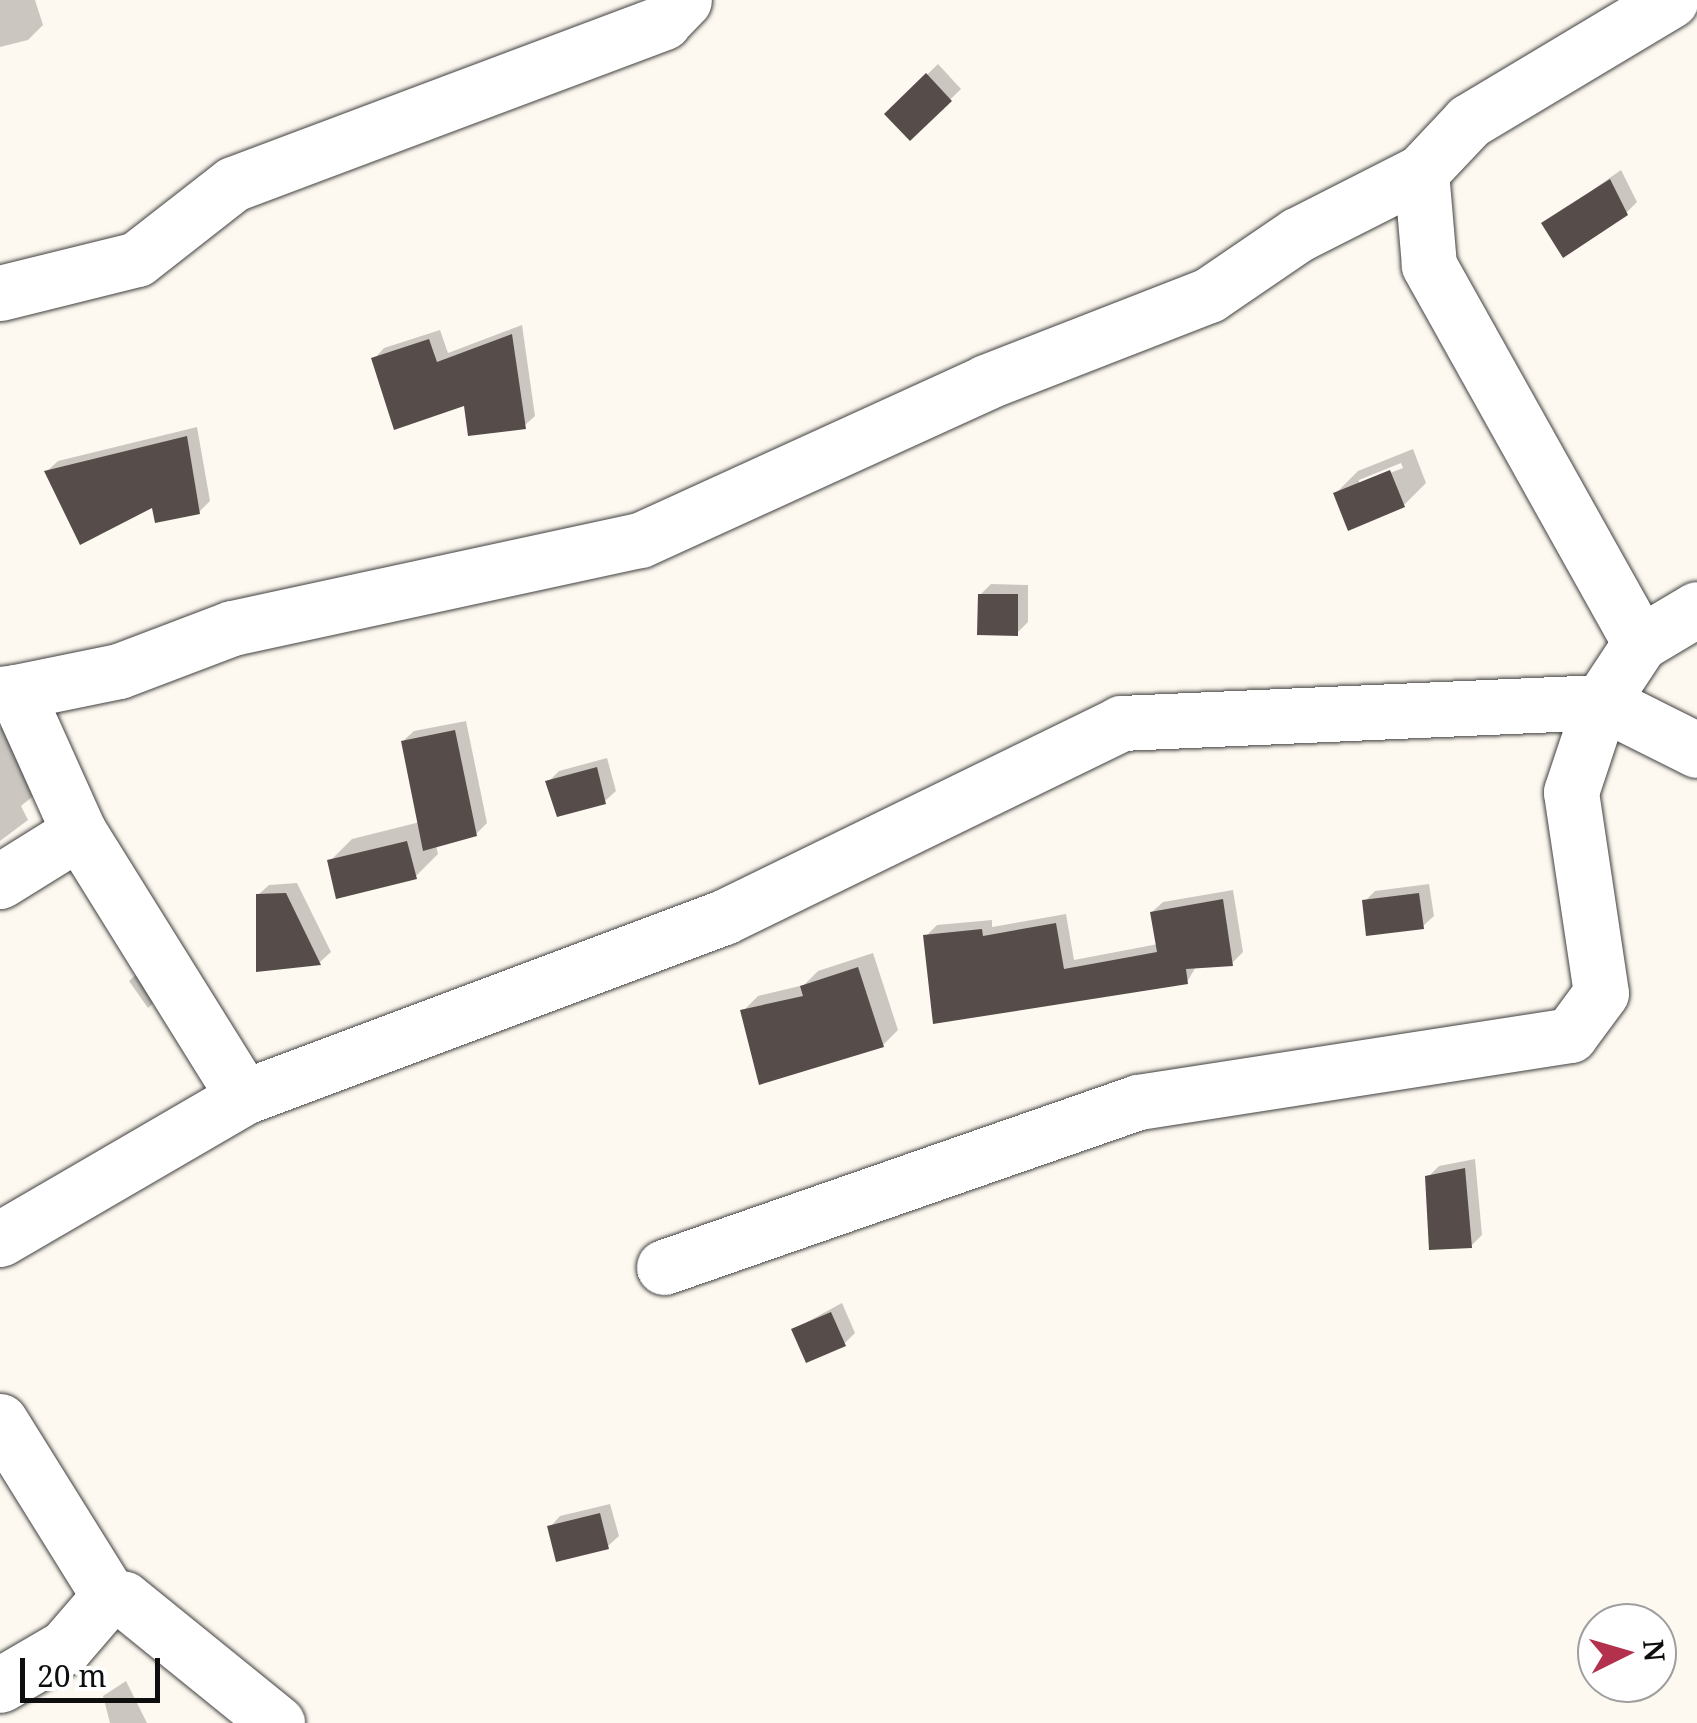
<!DOCTYPE html>
<html>
<head>
<meta charset="utf-8">
<style>
  body { margin:0 }
  #map { position:relative; width:1697px; height:1723px; overflow:hidden; background:#fef9f0; font-family:"Noto Serif",serif }
  div>[style] { position:absolute }
  .shadow>* { inset:0; background:#0003 }
  .building>* { inset:0; background:#564d4b }
  .roads { filter:drop-shadow(0 0 2px #414141) drop-shadow(0 0 2px #414141) }
  .minor>* { height:55px; margin:-27.5px; padding:0 27.5px; transform-origin:27.5px; border-radius:27.5px; background:#fff }
  span { translate:-50% -50%; white-space:nowrap; text-align:center; line-height:1.15; -webkit-text-stroke:10px #fff; paint-order:stroke }
  .north { position:absolute; left:1577px; top:1603px; width:100px; height:100px; box-sizing:border-box; background:#fff; border:2px solid #9f9f9f; border-radius:50%; rotate:85deg; font-size:28px; font-weight:700; line-height:40px; text-align:center; color:#0e0e0e }
  .north::after { content:''; display:block; margin:auto; width:35px; height:45px; background:#b3314c; clip-path:polygon(50% 0,100% 100%,50% 72%,0 100%) }
  .scale { position:absolute; left:20px; top:1658px; width:140px; height:45px; box-sizing:border-box; border:5px solid #0e0e0e; border-top:0; padding-left:12px; font-size:30px; line-height:35px; white-space:nowrap; color:#0e0e0e; -webkit-text-stroke:8px #fff; paint-order:stroke }
</style>
</head>
<body>
<div id="map">
  <div class="shadow">
    <i style="clip-path:polygon(0 0,35px 0,43px 25px,28px 40px,0 47px)"></i>
    <i style="clip-path:polygon(938px 64px,961px 89px,911px 138px,887px 114px)"></i>
    <i style="clip-path:polygon(1621px 170px,1637px 202px,1626px 213px,1544px 224px)"></i>
    <i style="clip-path:polygon(522px 325px,535px 416px,524px 426px,374px 359px,384px 348px,440px 330px,448px 353px)"></i>
    <i style="clip-path:polygon(197px 427px,210px 501px,199px 512px,47px 471px,58px 461px)"></i>
    <i style="clip-path:polygon(evenodd,1413px 449px,1426px 483px,1404px 505px,1335px 494px,1358px 471px,1413px 449px,1401px 463px,1403px 468px,1359px 485px,1359px 480px,1401px 463px)"></i>
    <i style="clip-path:polygon(991px 584px,1028px 585px,1028px 622px,1017px 633px,980px 595px)"></i>
    <i style="clip-path:polygon(466px 721px,487px 823px,476px 834px,436px 845px,438px 854px,415px 877px,330px 861px,352px 839px,420px 822px,403px 741px,414px 731px)"></i>
    <i style="clip-path:polygon(7px 724px,38px 792px,21px 806px,28px 820px,0 841px,0 728px)"></i>
    <i style="clip-path:polygon(607px 758px,616px 791px,605px 801px,548px 782px,559px 771px)"></i>
    <i style="clip-path:polygon(297px 883px,331px 952px,320px 962px,259px 969px,258px 895px,269px 885px)"></i>
    <i style="clip-path:polygon(1429px 884px,1434px 916px,1423px 926px,1365px 901px,1375px 891px)"></i>
    <i style="clip-path:polygon(1233px 890px,1243px 952px,1232px 963px,1197px 965px,1187px 982px,935px 1021px,926px 936px,937px 925px,992px 920px,992px 927px,1066px 914px,1074px 960px,1158px 944px,1152px 912px,1163px 902px)"></i>
    <i style="clip-path:polygon(873px 953px,898px 1030px,883px 1045px,743px 1011px,758px 996px,804px 985px,818px 971px)"></i>
    <i style="clip-path:polygon(140px 971px,161px 996px,148px 1008px,129px 981px)"></i>
    <i style="clip-path:polygon(1475px 1159px,1482px 1235px,1471px 1246px,1428px 1177px,1439px 1166px)"></i>
    <i style="clip-path:polygon(842px 1303px,855px 1333px,844px 1344px,794px 1329px)"></i>
    <i style="clip-path:polygon(610px 1504px,619px 1536px,608px 1546px,550px 1527px,560px 1516px)"></i>
    <i style="clip-path:polygon(126px 1681px,147px 1723px,110px 1723px,103px 1696px)"></i>
  </div>
  <div class="building">
    <i style="clip-path:polygon(926px 73px,952px 101px,910px 141px,884px 114px)"></i>
    <i style="clip-path:polygon(1610px 179px,1628px 215px,1563px 258px,1541px 223px)"></i>
    <i style="clip-path:polygon(512px 334px,526px 429px,468px 436px,464px 406px,394px 430px,371px 358px,429px 339px,437px 362px)"></i>
    <i style="clip-path:polygon(187px 436px,200px 514px,155px 523px,152px 508px,80px 545px,44px 471px)"></i>
    <i style="clip-path:polygon(1390px 470px,1405px 507px,1348px 531px,1333px 493px)"></i>
    <i style="clip-path:polygon(978px 594px,1018px 594px,1018px 636px,977px 635px)"></i>
    <i style="clip-path:polygon(455px 730px,477px 836px,423px 851px,401px 741px)"></i>
    <i style="clip-path:polygon(597px 767px,606px 804px,557px 817px,545px 781px)"></i>
    <i style="clip-path:polygon(407px 841px,417px 879px,336px 899px,327px 860px)"></i>
    <i style="clip-path:polygon(286px 893px,321px 965px,256px 972px,256px 894px)"></i>
    <i style="clip-path:polygon(1419px 893px,1424px 929px,1366px 936px,1362px 900px)"></i>
    <i style="clip-path:polygon(1223px 899px,1233px 966px,1186px 969px,1188px 984px,933px 1024px,923px 935px,982px 929px,983px 936px,1056px 923px,1064px 969px,1157px 952px,1150px 912px)"></i>
    <i style="clip-path:polygon(858px 967px,884px 1047px,759px 1085px,740px 1010px,803px 996px,800px 986px)"></i>
    <i style="clip-path:polygon(1465px 1168px,1472px 1248px,1429px 1250px,1425px 1176px)"></i>
    <i style="clip-path:polygon(831px 1312px,846px 1346px,806px 1363px,791px 1329px)"></i>
    <i style="clip-path:polygon(600px 1513px,609px 1549px,556px 1562px,547px 1526px)"></i>
  </div>
  <div class="roads">
    <div class="minor">
      <i style="left:0;top:293px;width:141px;rotate:-13.9deg"></i>
      <i style="left:137px;top:259px;width:122px;rotate:-38deg"></i>
      <i style="left:233px;top:184px;width:460px;rotate:-20.6deg"></i>
      <i style="left:663px;top:22px;width:30px;rotate:-46deg"></i>
      <i style="left:1640px;top:643px;width:433px;rotate:-119.2deg"></i>
      <i style="left:1429px;top:265px;width:93px;rotate:-94.9deg"></i>
      <i style="left:1421px;top:172px;width:70px;rotate:-46.7deg"></i>
      <i style="left:1469px;top:121px;width:235px;rotate:-30.9deg"></i>
      <i style="left:16px;top:692px;width:105px;rotate:-11.5deg"></i>
      <i style="left:119px;top:671px;width:121px;rotate:-20.8deg"></i>
      <i style="left:232px;top:628px;width:417px;rotate:-12.2deg"></i>
      <i style="left:640px;top:540px;width:380px;rotate:-24.5deg"></i>
      <i style="left:986px;top:382px;width:239px;rotate:-21.3deg"></i>
      <i style="left:1209px;top:295px;width:107px;rotate:-34.3deg"></i>
      <i style="left:1297px;top:235px;width:139px;rotate:-26.9deg"></i>
      <i style="left:0;top:694px;width:16px;rotate:-7deg"></i>
      <i style="left:16px;top:692px;width:154px;rotate:65.8deg"></i>
      <i style="left:79px;top:832px;width:312px;rotate:58.1deg"></i>
      <i style="left:0;top:881px;width:93px;rotate:-31.8deg"></i>
      <i style="left:0;top:1239px;width:282px;rotate:-30.2deg"></i>
      <i style="left:244px;top:1097px;width:513px;rotate:-20.56deg"></i>
      <i style="left:724px;top:917px;width:442px;rotate:-26deg"></i>
      <i style="left:1121px;top:723px;width:480px;rotate:-2.5deg"></i>
      <i style="left:1601px;top:702px;width:107px;rotate:26.6deg"></i>
      <i style="left:664px;top:1267px;width:502px;rotate:-19.19deg"></i>
      <i style="left:1138px;top:1102px;width:437px;rotate:-8.8deg"></i>
      <i style="left:1570px;top:1035px;width:52px;rotate:-53.6deg"></i>
      <i style="left:1601px;top:993px;width:203px;rotate:-98.5deg"></i>
      <i style="left:1571px;top:792px;width:95px;rotate:-71.6deg"></i>
      <i style="left:1601px;top:702px;width:71px;rotate:-56.5deg"></i>
      <i style="left:1640px;top:643px;width:66px;rotate:-30.8deg"></i>
      <i style="left:0;top:1421px;width:206px;rotate:58.1deg"></i>
      <i style="left:109px;top:1596px;width:67px;rotate:130.8deg"></i>
      <i style="left:65px;top:1647px;width:75px;rotate:149.7deg"></i>
      <i style="left:109px;top:1596px;width:15px;rotate:11deg"></i>
      <i style="left:124px;top:1599px;width:197px;rotate:39deg"></i>
    </div>
  </div>
  <div class="north">N</div>
  <div class="scale">20 m</div>
</div>
</body>
</html>
